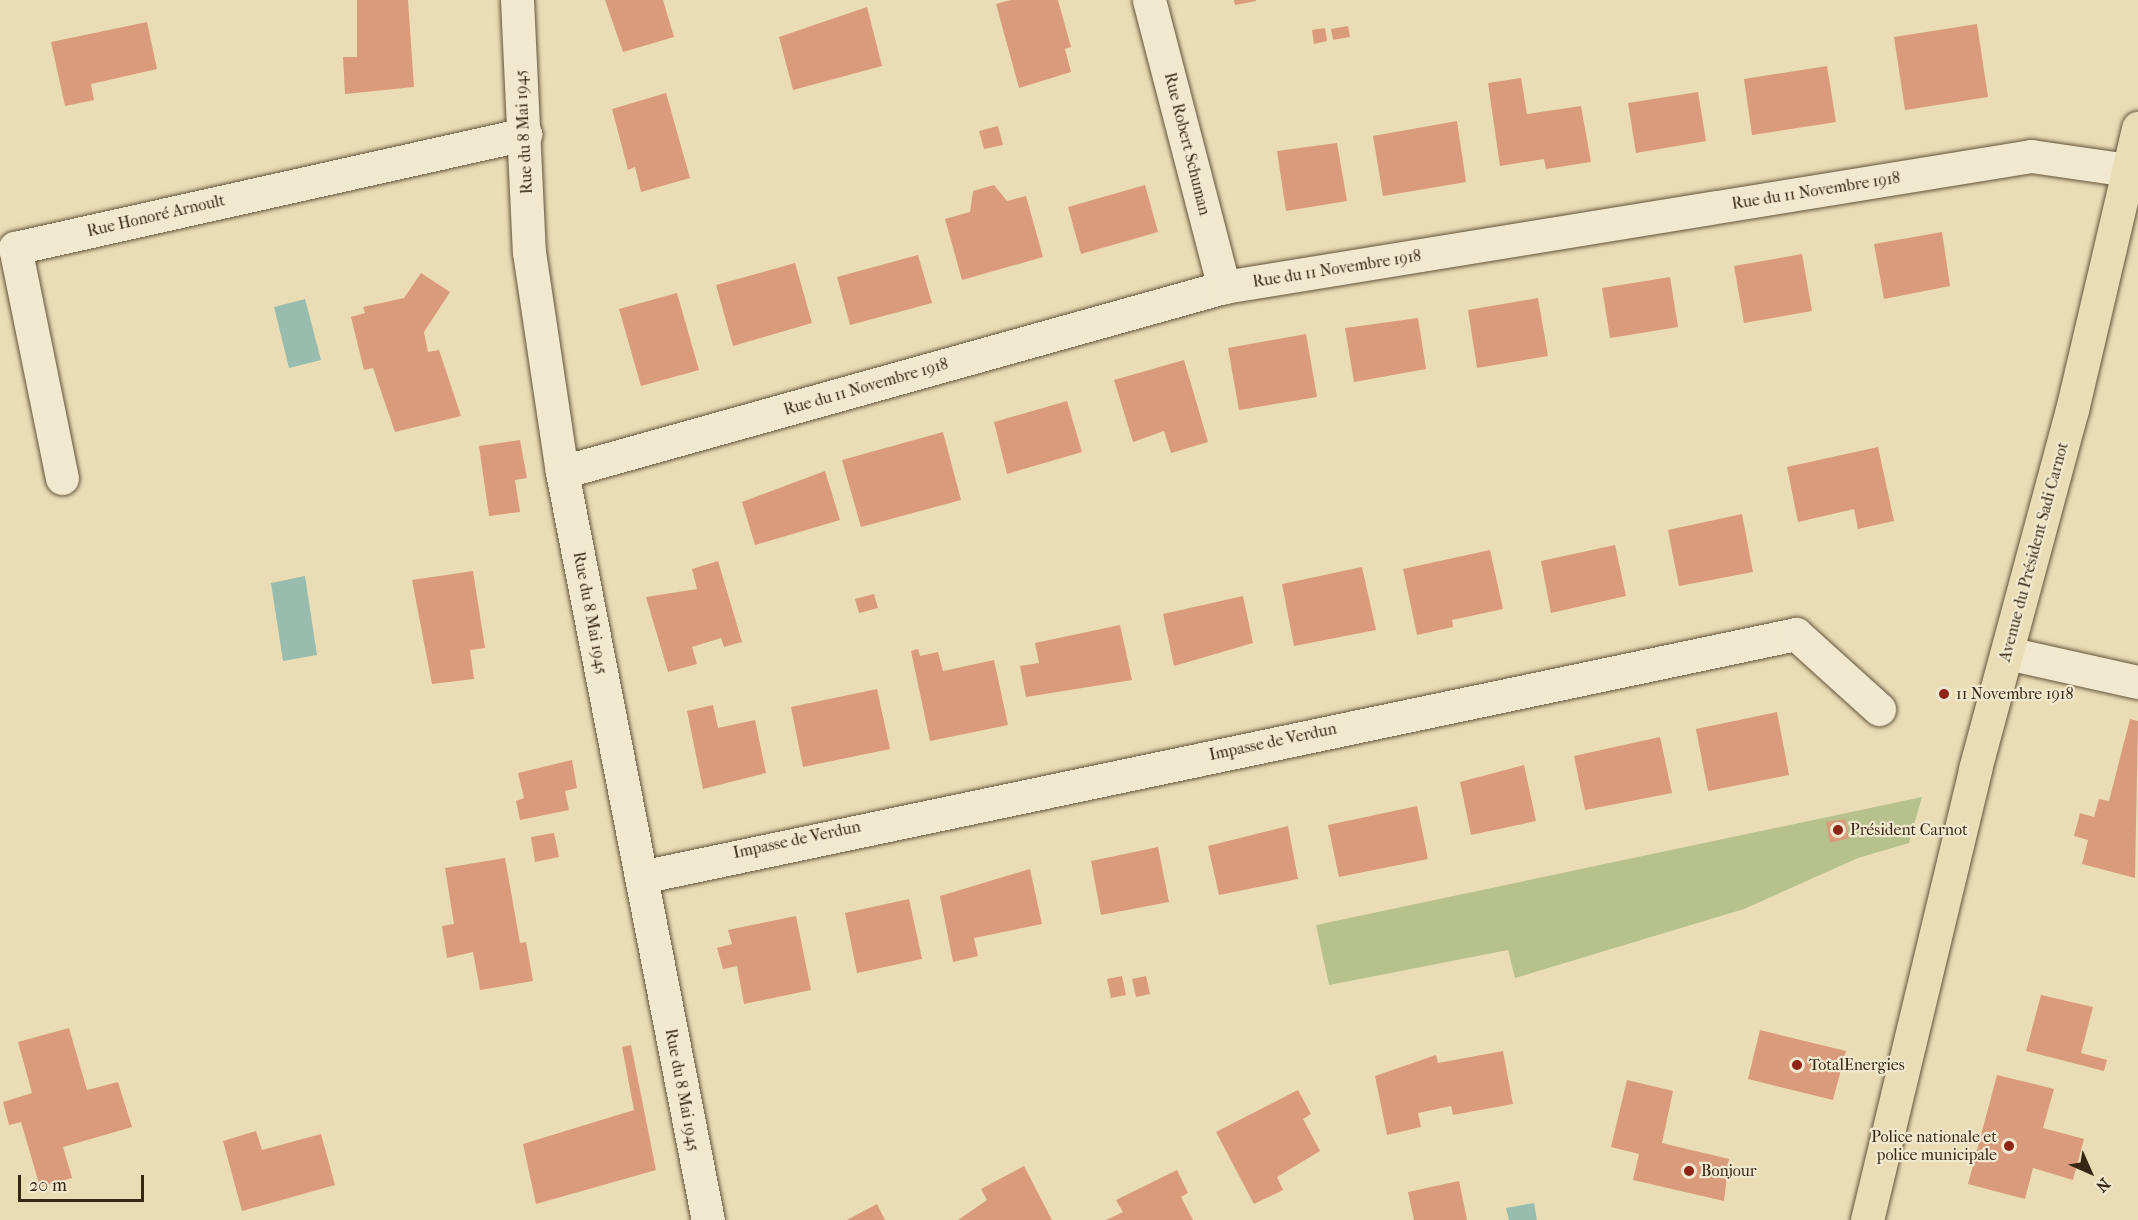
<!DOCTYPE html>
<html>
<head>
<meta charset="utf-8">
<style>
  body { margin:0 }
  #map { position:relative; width:2138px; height:1220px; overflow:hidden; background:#eaddb5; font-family:"IM FELL French Canon",serif }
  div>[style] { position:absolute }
  .green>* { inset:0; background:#b6c18e }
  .water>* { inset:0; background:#98bcad }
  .building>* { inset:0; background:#da9b7c }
  .roads { filter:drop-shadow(0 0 2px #63543c) drop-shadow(0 0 2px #63543c) }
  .street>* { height:33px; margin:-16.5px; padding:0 16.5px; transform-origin:16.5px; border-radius:16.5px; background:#f1e9cf }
  .primary>* { height:33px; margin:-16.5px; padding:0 16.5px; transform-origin:16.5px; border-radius:16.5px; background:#eaddb5 }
  .dots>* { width:16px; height:16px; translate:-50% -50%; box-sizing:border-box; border:3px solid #f1e9cf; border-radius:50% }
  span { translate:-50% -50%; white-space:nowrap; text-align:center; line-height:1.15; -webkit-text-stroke:4.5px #f1e9cf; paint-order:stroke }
  .street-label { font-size:16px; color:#362613 }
  .poi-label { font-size:16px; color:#362613 }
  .left { translate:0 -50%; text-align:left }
  .right { translate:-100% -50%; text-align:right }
  .north { position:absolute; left:2060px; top:1142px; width:60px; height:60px; -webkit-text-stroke:4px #f1e9cf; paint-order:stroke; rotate:135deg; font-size:16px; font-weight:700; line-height:24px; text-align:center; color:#362613 }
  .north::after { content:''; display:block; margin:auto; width:21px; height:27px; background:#362613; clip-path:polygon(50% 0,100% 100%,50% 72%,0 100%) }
  .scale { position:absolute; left:18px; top:1175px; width:126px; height:27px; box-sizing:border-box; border:3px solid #362613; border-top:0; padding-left:8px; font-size:18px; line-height:21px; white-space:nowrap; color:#362613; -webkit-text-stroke:4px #f1e9cf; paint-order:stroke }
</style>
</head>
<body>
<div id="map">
  <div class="green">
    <i style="clip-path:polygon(1922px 797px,1909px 843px,1858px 858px,1744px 909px,1515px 978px,1508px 950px,1329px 985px,1316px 925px)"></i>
  </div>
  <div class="water">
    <i style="clip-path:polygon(305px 299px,321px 360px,289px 368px,274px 307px)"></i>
    <i style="clip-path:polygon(305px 576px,317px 655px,283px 661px,271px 583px)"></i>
    <i style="clip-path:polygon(1534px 1203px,1537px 1220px,1509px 1220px,1506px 1208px)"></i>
  </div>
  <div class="building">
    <i style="clip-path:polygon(357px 0,408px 0,414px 87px,345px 94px,343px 57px,357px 57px)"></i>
    <i style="clip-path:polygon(605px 0,663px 0,674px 37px,623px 52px)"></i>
    <i style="clip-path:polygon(1011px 0,1058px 0,1071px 47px,1065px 49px,1071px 72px,1019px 88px,996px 4px)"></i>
    <i style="clip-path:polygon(1234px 0,1256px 0,1256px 1px,1235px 5px)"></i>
    <i style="clip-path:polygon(867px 7px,882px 66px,793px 90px,779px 37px)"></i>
    <i style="clip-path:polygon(147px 22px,157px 69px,91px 84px,94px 100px,65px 106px,51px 42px)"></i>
    <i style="clip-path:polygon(1977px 24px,1988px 97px,1905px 110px,1894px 37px)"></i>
    <i style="clip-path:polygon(1348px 26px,1350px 37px,1333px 40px,1331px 29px)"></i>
    <i style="clip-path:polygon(1325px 28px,1327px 41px,1314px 44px,1312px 30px)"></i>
    <i style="clip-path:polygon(1827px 66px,1836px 122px,1752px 135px,1744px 79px)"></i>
    <i style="clip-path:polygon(1521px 78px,1527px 114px,1581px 106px,1591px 162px,1546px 169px,1544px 159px,1500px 166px,1488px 83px)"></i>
    <i style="clip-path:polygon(1698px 92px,1706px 141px,1636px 153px,1628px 103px)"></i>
    <i style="clip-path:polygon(666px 93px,690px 178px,641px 192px,635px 167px,628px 170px,612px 109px)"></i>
    <i style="clip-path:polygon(1457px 121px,1466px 182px,1383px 196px,1373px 136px)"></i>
    <i style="clip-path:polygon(998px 126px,1003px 145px,984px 149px,979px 131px)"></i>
    <i style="clip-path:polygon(1337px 143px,1347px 201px,1286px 211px,1277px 151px)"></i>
    <i style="clip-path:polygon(994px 185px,1007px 201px,1026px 196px,1043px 257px,962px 280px,945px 219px,970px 212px,973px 191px)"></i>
    <i style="clip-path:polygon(1145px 185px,1158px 232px,1081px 254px,1068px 207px)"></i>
    <i style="clip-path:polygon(1942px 232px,1950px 286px,1884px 299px,1874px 244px)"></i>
    <i style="clip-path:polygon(1802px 254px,1812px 311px,1744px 323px,1734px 266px)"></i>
    <i style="clip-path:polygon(918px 255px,932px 303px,850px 325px,837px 277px)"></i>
    <i style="clip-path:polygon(795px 263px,812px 323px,733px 346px,716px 285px)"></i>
    <i style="clip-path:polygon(421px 273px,450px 292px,424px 332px,428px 352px,439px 350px,461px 416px,395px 432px,373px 368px,364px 370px,351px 317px,365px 313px,363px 307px,404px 298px)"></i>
    <i style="clip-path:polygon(1670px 277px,1678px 327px,1610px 338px,1602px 288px)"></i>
    <i style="clip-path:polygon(677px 293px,699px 370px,641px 386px,619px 309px)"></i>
    <i style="clip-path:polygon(1538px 298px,1548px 356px,1477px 368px,1468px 310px)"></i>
    <i style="clip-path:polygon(1418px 318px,1426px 369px,1354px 382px,1345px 328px)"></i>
    <i style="clip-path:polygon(1306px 334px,1317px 397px,1239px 410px,1228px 348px)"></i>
    <i style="clip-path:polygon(1184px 360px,1208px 442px,1171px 453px,1164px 431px,1133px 442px,1114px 380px)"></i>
    <i style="clip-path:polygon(1067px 401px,1082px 452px,1007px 474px,994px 422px)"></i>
    <i style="clip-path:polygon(943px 432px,961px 500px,861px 527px,842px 460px)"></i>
    <i style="clip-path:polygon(520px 440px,527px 478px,515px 480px,520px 512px,489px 516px,479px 446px)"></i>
    <i style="clip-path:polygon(1878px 447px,1894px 521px,1858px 529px,1854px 509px,1798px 522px,1787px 467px)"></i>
    <i style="clip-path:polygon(825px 471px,840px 520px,755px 545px,742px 502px)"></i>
    <i style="clip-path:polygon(1742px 514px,1753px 572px,1679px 586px,1668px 530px)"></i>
    <i style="clip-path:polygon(1615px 545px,1626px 596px,1551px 613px,1541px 561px)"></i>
    <i style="clip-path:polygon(1490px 550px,1503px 609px,1452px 620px,1453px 627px,1417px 635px,1403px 569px)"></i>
    <i style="clip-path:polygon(718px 561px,742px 642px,724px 647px,721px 638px,692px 647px,697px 664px,668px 672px,646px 597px,697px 589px,692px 569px)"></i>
    <i style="clip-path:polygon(1362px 567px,1376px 630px,1294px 646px,1282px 584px)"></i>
    <i style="clip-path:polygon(473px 571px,485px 648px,470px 650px,474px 679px,432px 684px,412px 580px)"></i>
    <i style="clip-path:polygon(874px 594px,878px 608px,859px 613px,855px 599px)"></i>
    <i style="clip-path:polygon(1243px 596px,1253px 643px,1174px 666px,1163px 614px)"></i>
    <i style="clip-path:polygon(1120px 625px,1132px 680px,1026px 697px,1020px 666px,1039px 663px,1035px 643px)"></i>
    <i style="clip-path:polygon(918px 649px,920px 656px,938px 652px,943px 671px,994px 660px,1008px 725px,930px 741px,911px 651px)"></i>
    <i style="clip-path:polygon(877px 689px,890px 749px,803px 767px,791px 707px)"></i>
    <i style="clip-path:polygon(713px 705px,718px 728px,755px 720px,766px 773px,703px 789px,687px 711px)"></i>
    <i style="clip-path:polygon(1777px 712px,1789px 775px,1708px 791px,1696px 729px)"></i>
    <i style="clip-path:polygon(2130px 719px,2138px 721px,2135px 878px,2082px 864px,2088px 840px,2074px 836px,2080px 813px,2094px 817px,2099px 799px,2109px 801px)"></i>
    <i style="clip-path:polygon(1660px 737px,1672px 793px,1585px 810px,1574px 756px)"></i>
    <i style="clip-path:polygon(572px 760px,577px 788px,565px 791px,569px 810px,520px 820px,516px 801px,524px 798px,518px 773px)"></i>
    <i style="clip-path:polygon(1524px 765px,1536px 821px,1471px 835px,1460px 782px)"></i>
    <i style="clip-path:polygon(1417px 806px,1428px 859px,1339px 877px,1328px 825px)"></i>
    <i style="clip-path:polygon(1845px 819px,1849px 838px,1830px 843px,1826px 822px)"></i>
    <i style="clip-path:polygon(1288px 826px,1298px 879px,1219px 895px,1208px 846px)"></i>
    <i style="clip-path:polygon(554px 833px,559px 857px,535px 862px,531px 837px)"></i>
    <i style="clip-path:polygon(1158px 847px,1169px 902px,1101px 915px,1091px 861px)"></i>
    <i style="clip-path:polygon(505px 858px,520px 943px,526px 942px,533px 981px,480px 990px,473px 952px,447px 958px,442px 926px,454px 924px,445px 868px)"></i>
    <i style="clip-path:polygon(1030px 869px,1042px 924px,974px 938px,978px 956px,953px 962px,940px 896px)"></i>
    <i style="clip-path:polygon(909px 899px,922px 959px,857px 973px,845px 913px)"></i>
    <i style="clip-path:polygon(796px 916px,811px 990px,744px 1004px,737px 966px,723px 969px,717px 948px,732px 944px,728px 930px)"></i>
    <i style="clip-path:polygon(1122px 976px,1126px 995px,1111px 998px,1107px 979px)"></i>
    <i style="clip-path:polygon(1146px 976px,1150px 994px,1136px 997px,1132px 979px)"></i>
    <i style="clip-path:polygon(2041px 995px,2093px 1007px,2081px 1053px,2107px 1060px,2104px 1071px,2026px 1051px)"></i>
    <i style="clip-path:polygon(69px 1028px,87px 1090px,118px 1082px,132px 1127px,63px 1147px,72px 1178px,40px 1187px,21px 1122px,9px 1125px,3px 1102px,32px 1093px,18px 1042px)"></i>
    <i style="clip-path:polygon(1760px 1030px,1846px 1051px,1833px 1100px,1748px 1079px)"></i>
    <i style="clip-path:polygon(631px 1045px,656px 1170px,536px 1204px,523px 1144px,634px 1110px,622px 1047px)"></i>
    <i style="clip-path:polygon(1503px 1051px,1513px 1104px,1453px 1115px,1451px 1106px,1418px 1113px,1421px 1127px,1387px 1135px,1375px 1076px,1436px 1055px,1438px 1063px)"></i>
    <i style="clip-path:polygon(1997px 1075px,2054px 1089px,2043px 1128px,2084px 1139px,2073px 1180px,2033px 1168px,2025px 1199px,1968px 1184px)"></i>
    <i style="clip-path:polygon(1627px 1080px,1673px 1091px,1662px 1143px,1729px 1159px,1724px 1201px,1633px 1180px,1639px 1154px,1611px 1147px)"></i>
    <i style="clip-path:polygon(1298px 1090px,1311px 1114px,1303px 1119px,1320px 1151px,1277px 1177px,1283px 1190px,1254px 1204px,1216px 1132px)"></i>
    <i style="clip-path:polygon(256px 1131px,262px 1150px,321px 1134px,335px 1185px,242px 1211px,223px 1141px)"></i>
    <i style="clip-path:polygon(1024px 1166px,1052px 1220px,958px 1220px,987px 1200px,981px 1189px)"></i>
    <i style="clip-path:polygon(1177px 1170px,1188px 1193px,1181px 1197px,1193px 1220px,1106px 1220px,1123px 1212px,1116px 1200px)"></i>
    <i style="clip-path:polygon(1459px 1181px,1467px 1220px,1414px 1220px,1408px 1192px)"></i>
    <i style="clip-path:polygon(877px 1204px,885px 1220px,847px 1220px)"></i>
  </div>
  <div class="roads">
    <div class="street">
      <i style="left:517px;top:0;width:252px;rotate:87.3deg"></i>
      <i style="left:529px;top:252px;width:222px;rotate:81.5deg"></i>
      <i style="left:562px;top:472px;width:762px;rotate:78.96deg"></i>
      <i style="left:1149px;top:0;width:297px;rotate:75.4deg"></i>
      <i style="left:562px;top:472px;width:687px;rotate:-15.61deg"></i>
      <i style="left:1224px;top:287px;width:818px;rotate:-9.22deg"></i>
      <i style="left:2031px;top:156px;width:98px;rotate:8.2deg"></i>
      <i style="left:62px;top:478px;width:235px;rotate:-101.5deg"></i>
      <i style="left:15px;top:248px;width:523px;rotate:-12.6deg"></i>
      <i style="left:2007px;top:653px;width:134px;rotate:12.5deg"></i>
      <i style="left:641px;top:877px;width:1180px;rotate:-11.88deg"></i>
      <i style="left:1796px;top:634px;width:112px;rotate:42.1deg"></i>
    </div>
    <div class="primary">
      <i style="left:1867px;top:1220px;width:464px;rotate:-76.5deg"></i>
      <i style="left:1975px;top:769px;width:372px;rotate:-74.9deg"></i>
      <i style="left:2072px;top:410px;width:290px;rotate:-76.8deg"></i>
    </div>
  </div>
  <div class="dots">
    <i style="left:1944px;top:694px;background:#8f2418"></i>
    <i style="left:1838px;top:830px;background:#8f2418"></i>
    <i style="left:1797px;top:1065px;background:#8f2418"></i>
    <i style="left:2009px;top:1146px;background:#8f2418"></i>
    <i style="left:1689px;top:1171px;background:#8f2418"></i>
  </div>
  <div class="street-label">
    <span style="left:524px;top:132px;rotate:-93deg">Rue du 8 Mai 1945</span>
    <span style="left:1187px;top:144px;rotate:76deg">Rue Robert Schuman</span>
    <span style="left:1816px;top:191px;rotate:-9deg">Rue du 11 Novembre 1918</span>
    <span style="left:156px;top:216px;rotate:-13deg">Rue Honoré Arnoult</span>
    <span style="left:1337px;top:269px;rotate:-9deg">Rue du 11 Novembre 1918</span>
    <span style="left:866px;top:387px;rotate:-16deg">Rue du 11 Novembre 1918</span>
    <span style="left:2034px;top:552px;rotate:-75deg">Avenue du Président Sadi Carnot</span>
    <span style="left:590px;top:613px;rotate:79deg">Rue du 8 Mai 1945</span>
    <span style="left:1273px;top:742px;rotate:-12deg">Impasse de Verdun</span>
    <span style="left:797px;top:840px;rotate:-12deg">Impasse de Verdun</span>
    <span style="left:682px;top:1090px;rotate:79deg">Rue du 8 Mai 1945</span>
  </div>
  <div class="poi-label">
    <span class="left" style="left:1956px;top:694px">11 Novembre 1918</span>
    <span class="left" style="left:1850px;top:830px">Président Carnot</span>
    <span class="left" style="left:1809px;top:1065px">TotalEnergies</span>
    <span class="right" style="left:1997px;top:1146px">Police nationale et<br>police municipale</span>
    <span class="left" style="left:1701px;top:1171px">Bonjour</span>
  </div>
  <div class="north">N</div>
  <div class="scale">20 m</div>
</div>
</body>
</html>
